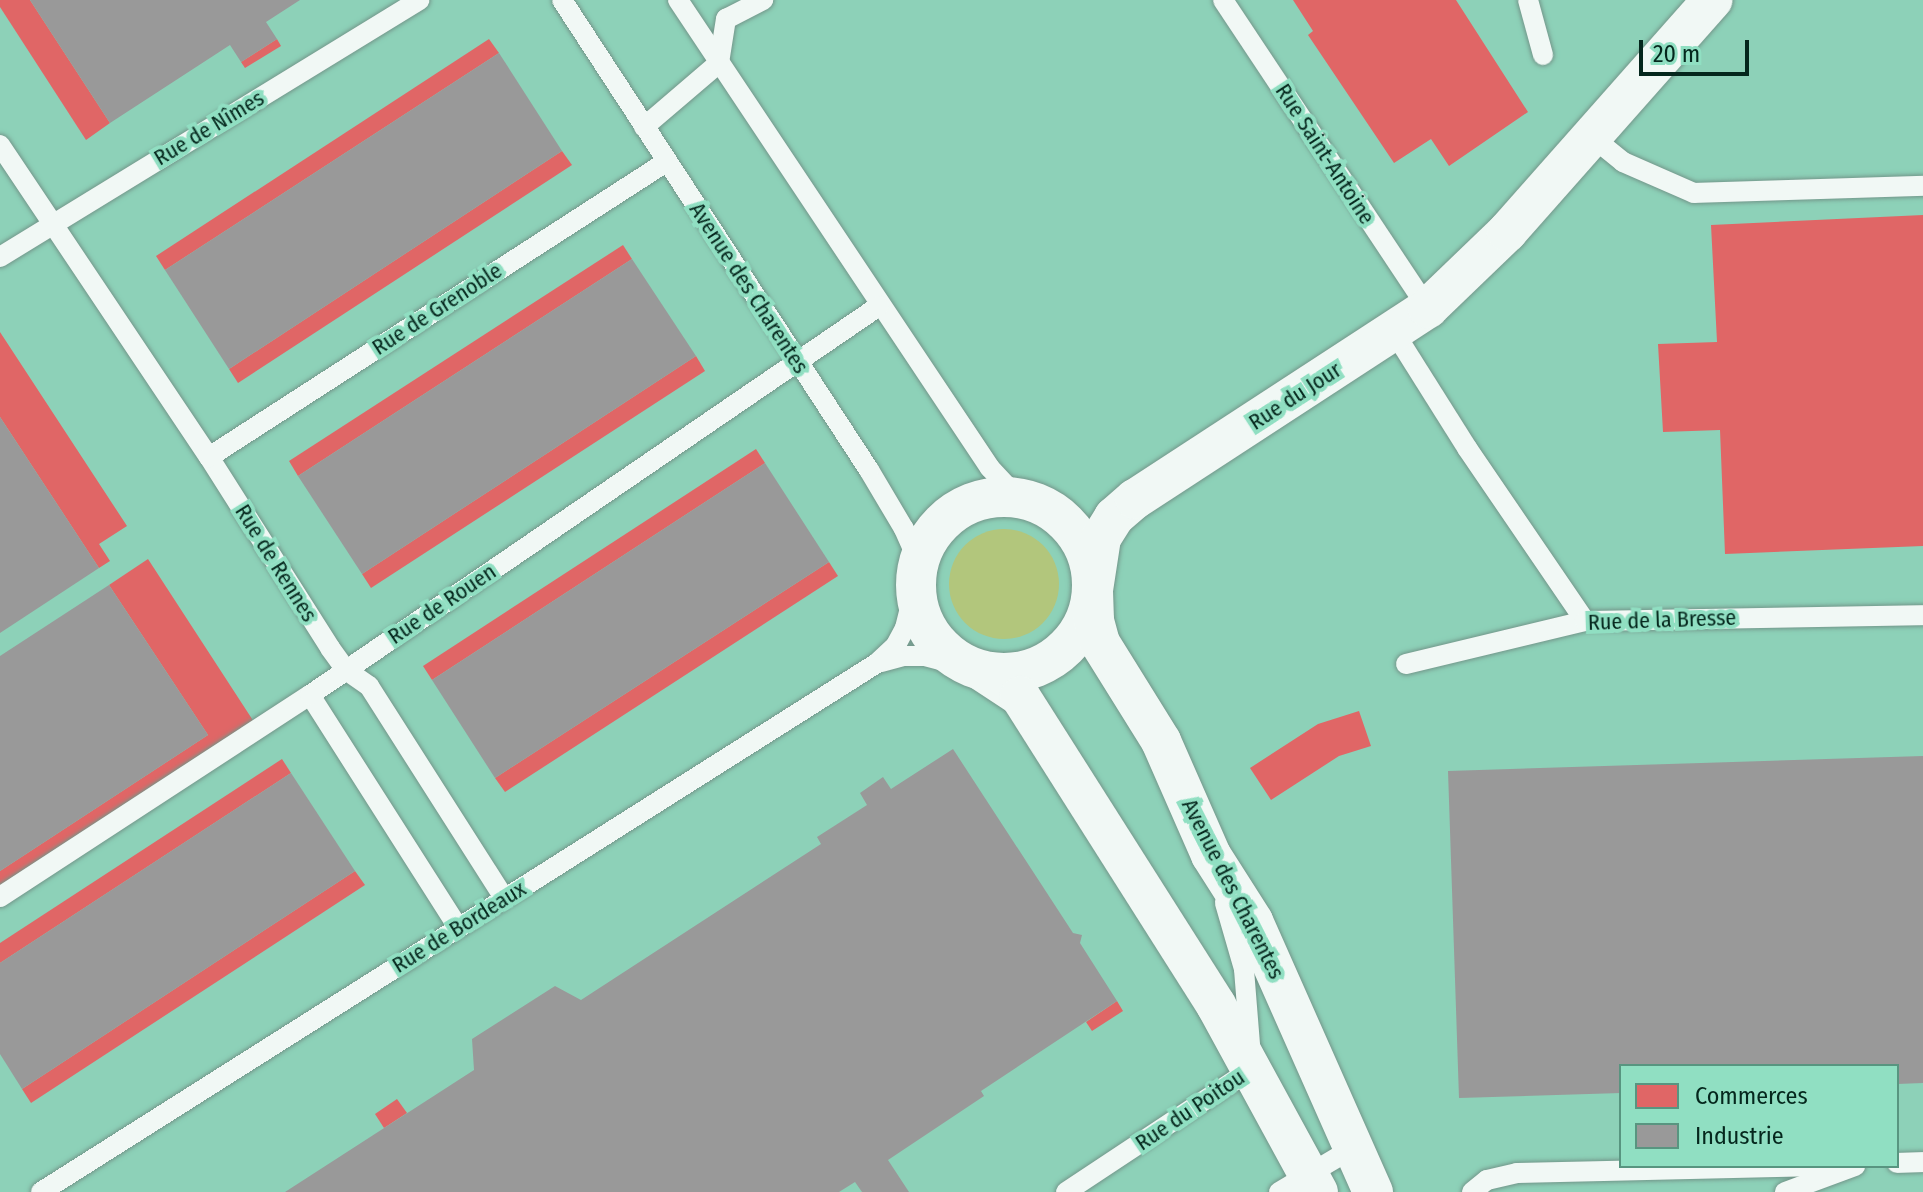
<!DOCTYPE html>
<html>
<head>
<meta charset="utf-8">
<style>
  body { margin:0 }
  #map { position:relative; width:1923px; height:1192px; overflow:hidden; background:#a2cdbd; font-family:"Fira Sans Condensed",sans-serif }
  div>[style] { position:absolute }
  .built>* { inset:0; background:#8dd1b8 }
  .green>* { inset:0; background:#b2c67c }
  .round { border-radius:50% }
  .shops>* { inset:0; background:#e06666 }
  .industry>* { inset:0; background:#999 }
  .roads { filter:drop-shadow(0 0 2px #73968a) drop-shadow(0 0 2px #73968a) }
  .service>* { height:20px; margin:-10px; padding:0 10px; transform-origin:10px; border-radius:10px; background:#f1f8f5 }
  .minor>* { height:40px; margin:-20px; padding:0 20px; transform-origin:20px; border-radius:20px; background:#f1f8f5 }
  .minor>.ring { margin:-20px; padding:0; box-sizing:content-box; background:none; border:40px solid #f1f8f5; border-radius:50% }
  span { translate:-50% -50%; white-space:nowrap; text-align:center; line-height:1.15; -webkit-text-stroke:8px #90dfc2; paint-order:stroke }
  .street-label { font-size:22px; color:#05271d }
  .legend { position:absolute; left:1619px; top:1064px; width:280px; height:104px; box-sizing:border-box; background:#90dfc2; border:2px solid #589580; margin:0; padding:10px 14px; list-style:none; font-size:24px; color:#05271d }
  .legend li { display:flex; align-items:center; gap:16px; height:40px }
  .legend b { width:40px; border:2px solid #589580 }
  .scale { position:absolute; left:1639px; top:40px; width:110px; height:36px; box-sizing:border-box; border:4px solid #05271d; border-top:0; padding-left:10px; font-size:24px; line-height:28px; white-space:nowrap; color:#05271d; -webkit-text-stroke:6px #90dfc2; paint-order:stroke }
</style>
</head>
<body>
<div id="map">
  <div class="built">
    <i style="clip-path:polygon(evenodd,0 0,1923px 0,1923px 1192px,0 1192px,0 0,1621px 1066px,1897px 1066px,1897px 1166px,1621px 1166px,1621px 1066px)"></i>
  </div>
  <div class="green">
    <i class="round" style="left:949px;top:529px;width:110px;height:110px"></i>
  </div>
  <div class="shops">
    <i style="clip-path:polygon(0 0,30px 0,110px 123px,86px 140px,0 7px)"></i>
    <i style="clip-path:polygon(1293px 0,1456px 0,1528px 112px,1449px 166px,1431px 139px,1394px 163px,1308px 35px,1313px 31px)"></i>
    <i style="clip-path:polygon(277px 39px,281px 46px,245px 68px,241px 62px)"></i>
    <i style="clip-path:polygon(489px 39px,499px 53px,165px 270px,156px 256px)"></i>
    <i style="clip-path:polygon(562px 151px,572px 165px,238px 383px,229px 369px)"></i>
    <i style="clip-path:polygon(1923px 215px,1923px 546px,1725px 554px,1720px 430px,1663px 432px,1658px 344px,1717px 342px,1711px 225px)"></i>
    <i style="clip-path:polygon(623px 245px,632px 259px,298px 476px,289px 461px)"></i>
    <i style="clip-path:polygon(0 332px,127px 526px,99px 544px,110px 561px,99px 568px,0 417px)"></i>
    <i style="clip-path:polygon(696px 356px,705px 371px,371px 588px,362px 574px)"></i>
    <i style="clip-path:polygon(756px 449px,765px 463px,432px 680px,423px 666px)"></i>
    <i style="clip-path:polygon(148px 559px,254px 722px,0 887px,0 871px,208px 735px,109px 585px)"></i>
    <i style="clip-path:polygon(829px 562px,838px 576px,505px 792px,495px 778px)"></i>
    <i style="clip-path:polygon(1359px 711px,1371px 746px,1339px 756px,1271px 800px,1250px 768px,1318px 724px)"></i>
    <i style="clip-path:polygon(282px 759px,291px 773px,0 963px,0 943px)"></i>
    <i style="clip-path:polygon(355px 871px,365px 885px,31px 1103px,22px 1089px)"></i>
    <i style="clip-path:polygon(1117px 1001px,1123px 1011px,1092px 1031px,1086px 1022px)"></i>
    <i style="clip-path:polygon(397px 1099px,407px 1113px,384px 1128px,375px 1114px)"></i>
  </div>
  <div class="industry">
    <i style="clip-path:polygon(30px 0,300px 0,266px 22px,277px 39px,241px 62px,230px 45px,110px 123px)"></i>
    <i style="clip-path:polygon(499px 53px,562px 151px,229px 369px,165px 270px)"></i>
    <i style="clip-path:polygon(632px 259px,696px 356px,362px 574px,298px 476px)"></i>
    <i style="clip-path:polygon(0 417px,99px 568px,0 633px)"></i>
    <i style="clip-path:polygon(765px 463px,829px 562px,495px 778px,432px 680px)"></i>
    <i style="clip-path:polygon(109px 585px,208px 735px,0 871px,0 656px)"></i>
    <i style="clip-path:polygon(953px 749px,1073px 933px,1082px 935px,1080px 943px,1117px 1001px,981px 1091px,984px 1096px,888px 1160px,909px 1192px,862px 1192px,855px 1182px,839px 1192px,285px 1192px,474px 1070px,472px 1039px,555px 986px,581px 1000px,821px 844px,817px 837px,867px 805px,860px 793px,883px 777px,891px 789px)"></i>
    <i style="clip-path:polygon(1923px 756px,1923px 1083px,1897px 1084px,1897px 1066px,1621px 1066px,1621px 1093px,1459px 1098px,1448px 771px)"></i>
    <i style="clip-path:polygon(291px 773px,355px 871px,22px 1089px,0 1054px,0 963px)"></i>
  </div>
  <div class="roads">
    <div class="service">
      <i style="left:678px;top:0;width:562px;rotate:56.31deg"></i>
      <i style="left:990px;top:468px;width:25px;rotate:47deg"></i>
      <i style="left:1007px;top:486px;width:27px;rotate:33deg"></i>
      <i style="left:1223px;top:0;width:370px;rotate:56.4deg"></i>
      <i style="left:1528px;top:0;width:57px;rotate:74.7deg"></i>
      <i style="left:644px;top:127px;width:99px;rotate:-40.5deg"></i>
      <i style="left:719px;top:63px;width:45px;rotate:-81deg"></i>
      <i style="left:726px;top:19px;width:42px;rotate:-27.2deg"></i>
      <i style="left:1591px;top:136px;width:41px;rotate:39.1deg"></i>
      <i style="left:1623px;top:162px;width:77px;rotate:23.6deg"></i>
      <i style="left:1694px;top:193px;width:229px;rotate:-1.8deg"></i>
      <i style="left:0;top:145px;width:376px;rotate:56.2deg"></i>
      <i style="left:209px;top:457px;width:226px;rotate:57.6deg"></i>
      <i style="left:330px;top:648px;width:27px;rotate:54deg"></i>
      <i style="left:346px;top:670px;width:28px;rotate:35deg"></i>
      <i style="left:369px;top:686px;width:251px;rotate:57.5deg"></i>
      <i style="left:0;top:257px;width:492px;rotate:-31.5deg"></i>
      <i style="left:1394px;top:332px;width:137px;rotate:57.8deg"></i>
      <i style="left:1467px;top:448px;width:209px;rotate:55.7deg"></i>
      <i style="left:209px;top:457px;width:544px;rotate:-32.84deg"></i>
      <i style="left:881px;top:662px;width:23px;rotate:-15deg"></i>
      <i style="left:903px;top:656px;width:22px"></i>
      <i style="left:925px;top:656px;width:59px;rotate:14.7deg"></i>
      <i style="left:1406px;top:664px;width:184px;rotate:-13.5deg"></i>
      <i style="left:1585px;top:621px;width:338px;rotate:-1deg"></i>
      <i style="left:310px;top:695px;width:275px;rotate:57.5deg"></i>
      <i style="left:0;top:897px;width:370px;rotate:-33.1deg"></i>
      <i style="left:310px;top:695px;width:689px;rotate:-34.36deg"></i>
      <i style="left:1897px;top:1163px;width:26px;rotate:-2deg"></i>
      <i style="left:41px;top:1192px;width:989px;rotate:-32.32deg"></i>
      <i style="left:877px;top:663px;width:26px;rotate:-43deg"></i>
      <i style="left:896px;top:645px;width:19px;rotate:-62deg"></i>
      <i style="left:905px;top:628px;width:45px;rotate:-76deg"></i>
      <i style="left:916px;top:584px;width:37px;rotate:-96deg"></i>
      <i style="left:912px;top:547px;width:20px;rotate:-114deg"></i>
      <i style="left:904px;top:529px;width:69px;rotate:-120.7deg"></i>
      <i style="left:869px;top:470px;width:561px;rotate:-123.15deg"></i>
      <i style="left:1066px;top:1192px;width:223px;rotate:-33.5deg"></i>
      <i style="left:1252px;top:1069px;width:100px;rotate:-94.6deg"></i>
      <i style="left:1244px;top:969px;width:69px;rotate:-106.1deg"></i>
      <i style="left:1279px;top:1192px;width:86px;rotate:-30.7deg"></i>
      <i style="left:1472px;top:1192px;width:19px;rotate:-39deg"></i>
      <i style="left:1487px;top:1180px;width:31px;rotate:-13deg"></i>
      <i style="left:1517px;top:1173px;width:303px;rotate:-1.3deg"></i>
      <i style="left:1785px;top:1192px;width:75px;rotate:-20.4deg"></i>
    </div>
    <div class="minor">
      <i class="ring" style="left:916px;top:497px;width:136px;height:136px"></i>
      <i style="left:982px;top:671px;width:45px;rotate:33.3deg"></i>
      <i style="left:1020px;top:696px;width:366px;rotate:57.6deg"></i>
      <i style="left:1216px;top:1005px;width:213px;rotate:61.4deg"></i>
      <i style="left:1373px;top:1192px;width:296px;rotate:-113.9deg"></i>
      <i style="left:1253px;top:921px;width:78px;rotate:-122.5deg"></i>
      <i style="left:1211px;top:855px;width:124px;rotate:-113.7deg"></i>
      <i style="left:1161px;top:741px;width:115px;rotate:-121.9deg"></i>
      <i style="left:1100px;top:643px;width:24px;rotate:-105deg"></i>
      <i style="left:1094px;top:620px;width:30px;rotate:-92deg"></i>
      <i style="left:1093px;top:590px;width:53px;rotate:-81.3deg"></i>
      <i style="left:1101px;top:538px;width:25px;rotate:-58deg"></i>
      <i style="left:1114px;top:517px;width:28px;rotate:-41deg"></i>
      <i style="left:1135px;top:499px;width:350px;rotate:-33.1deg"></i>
      <i style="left:1428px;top:308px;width:110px;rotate:-43.9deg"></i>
      <i style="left:1507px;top:232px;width:310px;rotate:-48.5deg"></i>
    </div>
  </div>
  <div class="street-label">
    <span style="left:209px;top:128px;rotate:-31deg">Rue de Nîmes</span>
    <span style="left:1325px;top:154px;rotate:57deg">Rue Saint-Antoine</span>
    <span style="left:749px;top:288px;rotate:57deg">Avenue des Charentes</span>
    <span style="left:437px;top:309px;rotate:-33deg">Rue de Grenoble</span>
    <span style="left:1295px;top:396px;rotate:-33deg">Rue du Jour</span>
    <span style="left:276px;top:563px;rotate:58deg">Rue de Rennes</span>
    <span style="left:442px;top:604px;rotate:-34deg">Rue de Rouen</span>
    <span style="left:1662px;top:620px;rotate:-2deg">Rue de la Bresse</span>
    <span style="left:1233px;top:889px;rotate:63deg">Avenue des Charentes</span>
    <span style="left:459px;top:927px;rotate:-32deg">Rue de Bordeaux</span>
    <span style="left:1190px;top:1110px;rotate:-34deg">Rue du Poitou</span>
  </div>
  <ul class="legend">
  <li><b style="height:22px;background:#e06666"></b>Commerces</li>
  <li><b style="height:22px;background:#999"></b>Industrie</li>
  </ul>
  <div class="scale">20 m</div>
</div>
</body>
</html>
